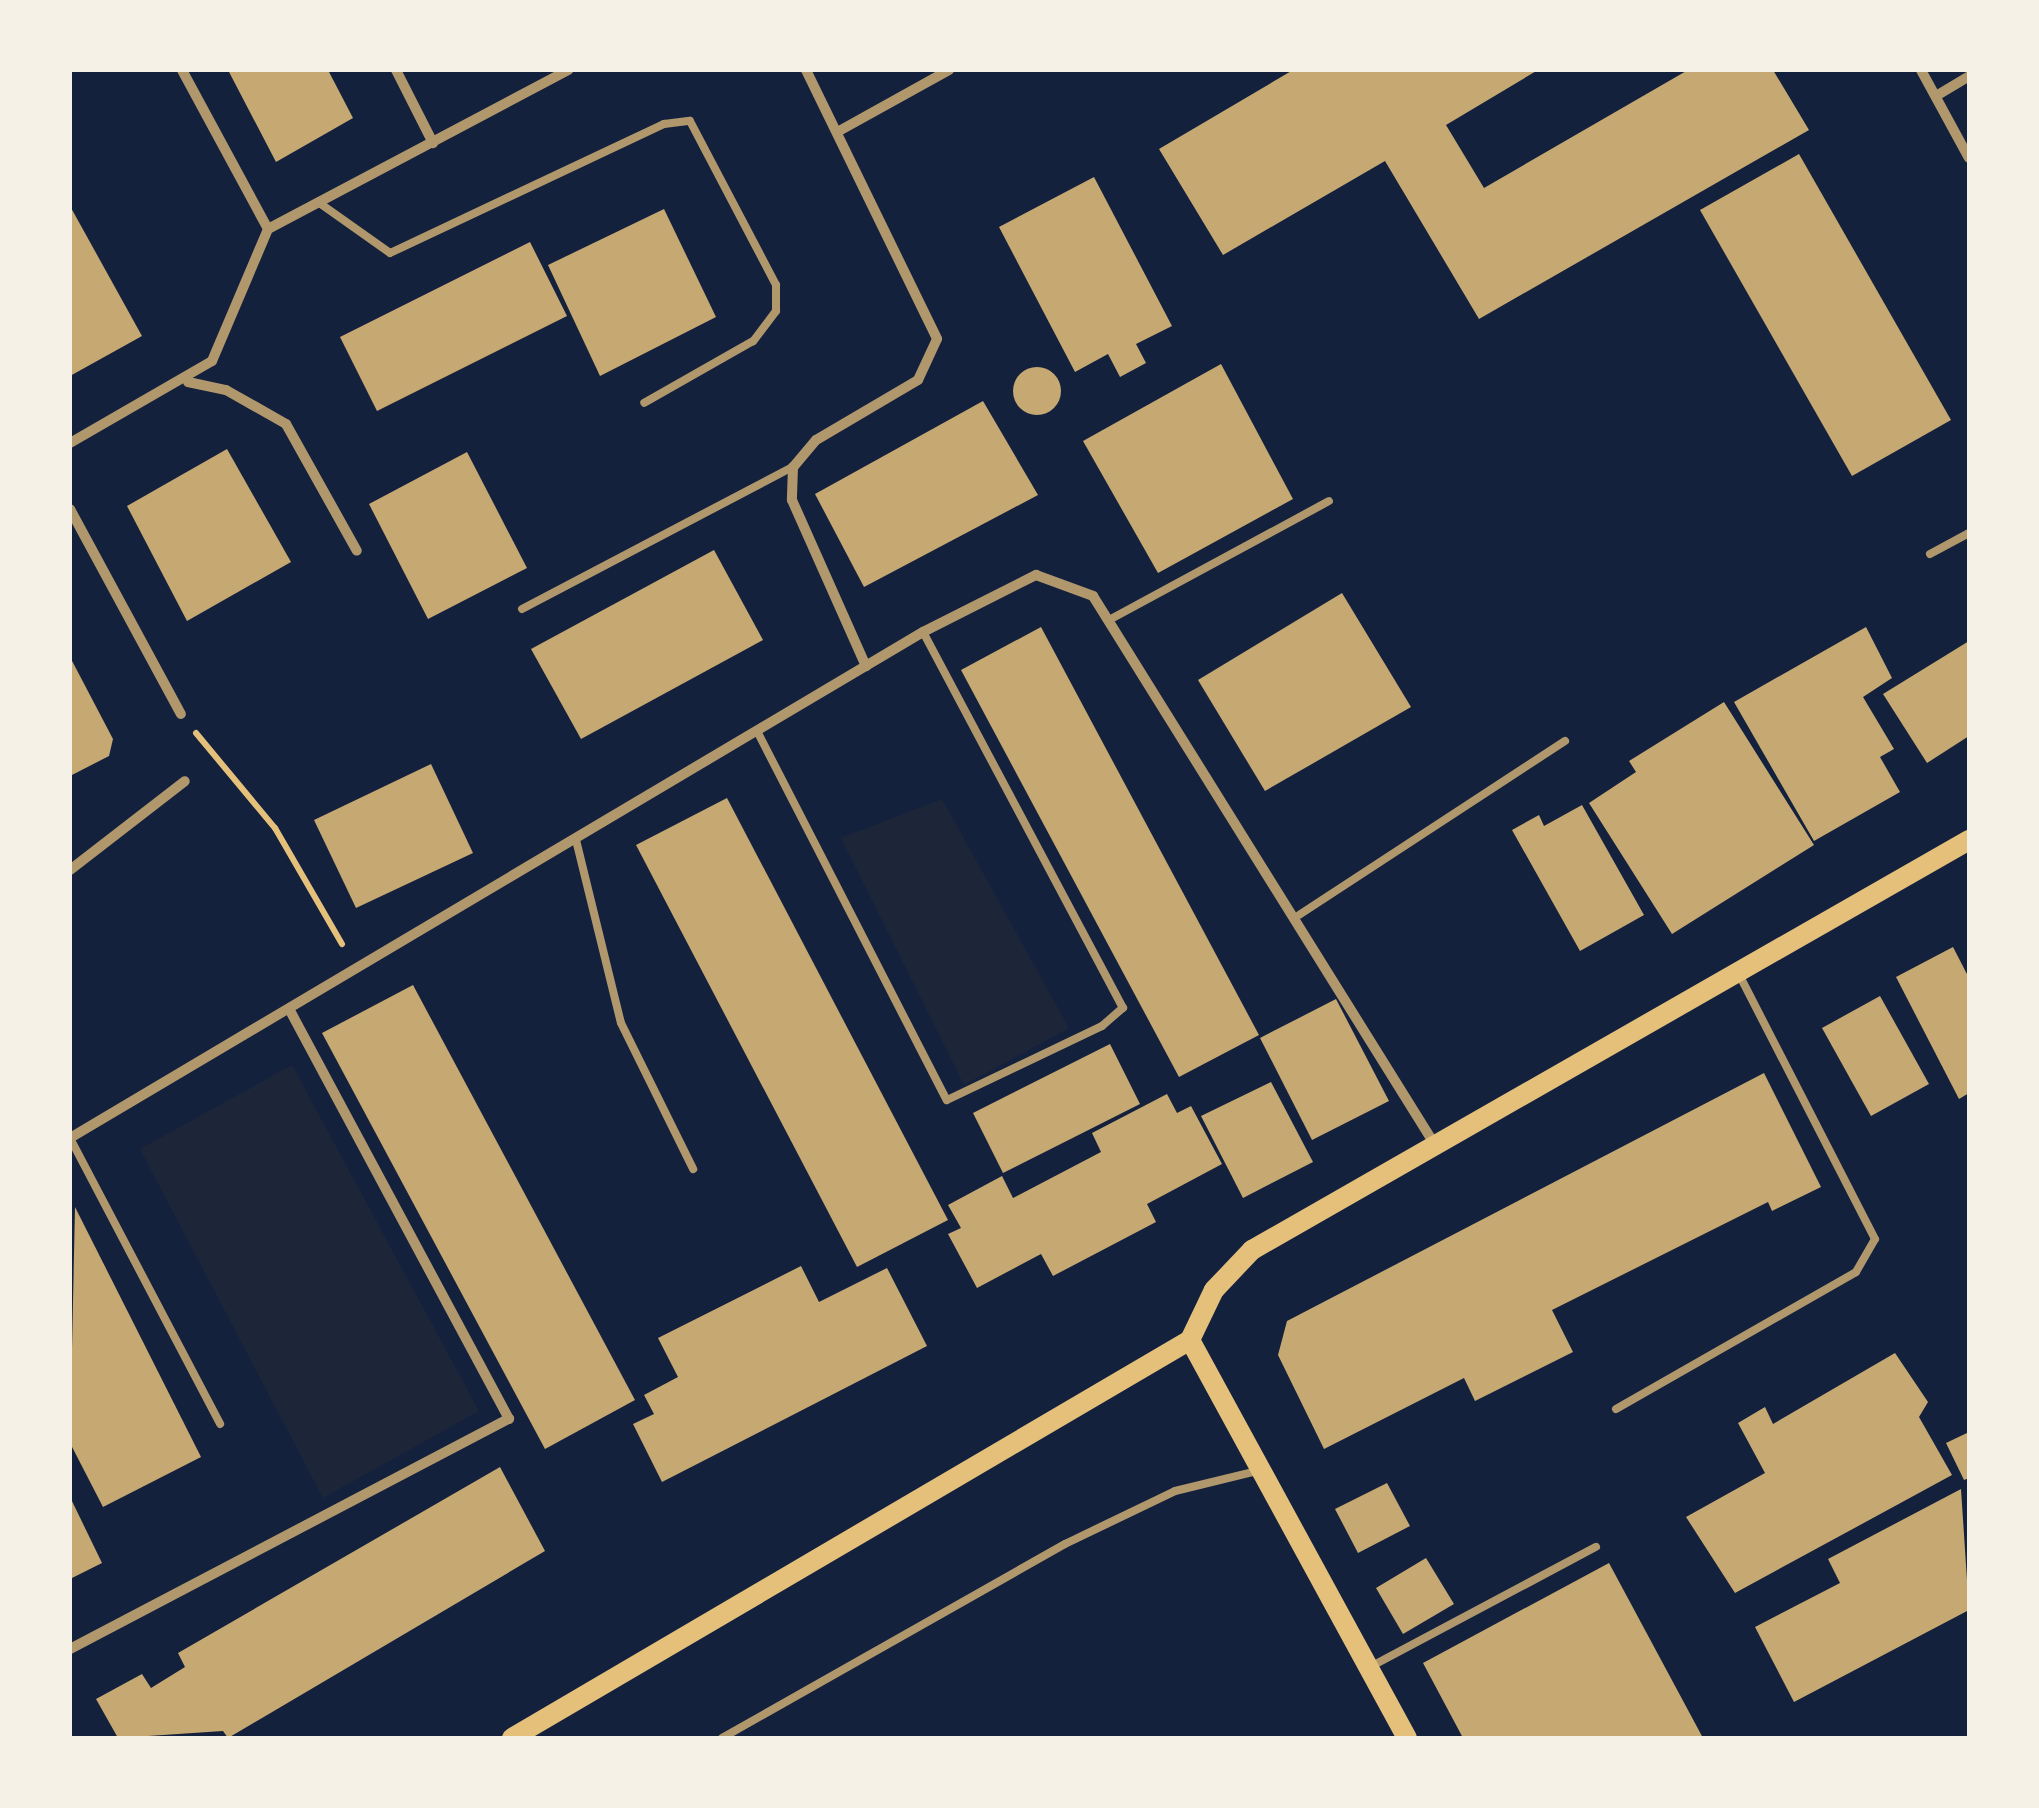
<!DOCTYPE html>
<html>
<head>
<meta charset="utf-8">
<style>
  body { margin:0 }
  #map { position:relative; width:2039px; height:1808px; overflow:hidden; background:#14213d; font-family:"Exo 2",sans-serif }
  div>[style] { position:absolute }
  .green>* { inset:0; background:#1d2539 }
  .building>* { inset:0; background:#c6a872 }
  .round { border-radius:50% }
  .path>* { height:6px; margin:-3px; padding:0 3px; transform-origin:3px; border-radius:3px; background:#e5c07b }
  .service>* { height:8px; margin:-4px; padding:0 4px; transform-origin:4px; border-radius:4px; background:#b1986c }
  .minor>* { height:10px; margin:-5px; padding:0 5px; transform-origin:5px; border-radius:5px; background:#b1986c }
  .secondary>* { height:20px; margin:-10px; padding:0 10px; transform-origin:10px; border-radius:10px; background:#e5c07b }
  span { translate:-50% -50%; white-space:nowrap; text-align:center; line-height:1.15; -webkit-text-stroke:8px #f6f1e7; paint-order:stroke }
  .frame { position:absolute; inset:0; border:72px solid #f6f1e7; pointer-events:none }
</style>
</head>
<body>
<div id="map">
  <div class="green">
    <i style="clip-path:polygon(942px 799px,1069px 1028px,964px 1085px,841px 838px)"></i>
    <i style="clip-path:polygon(292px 1065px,479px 1411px,323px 1498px,140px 1149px)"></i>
  </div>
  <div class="building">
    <i style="clip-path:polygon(228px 70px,328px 70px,353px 118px,276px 162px)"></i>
    <i style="clip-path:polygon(1293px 70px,1538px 70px,1446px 125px,1484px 188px,1688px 70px,1773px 70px,1809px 130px,1479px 319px,1385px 161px,1223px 255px,1159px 149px)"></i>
    <i style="clip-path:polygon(1799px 154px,1951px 420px,1852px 476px,1700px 210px)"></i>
    <i style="clip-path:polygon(1094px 177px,1172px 326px,1136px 344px,1146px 363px,1120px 377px,1108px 354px,1075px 372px,999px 227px)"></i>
    <i style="clip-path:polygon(70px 206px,142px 336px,70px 376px)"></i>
    <i style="clip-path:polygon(664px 209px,716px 317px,600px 376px,548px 265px)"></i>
    <i style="clip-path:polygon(530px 242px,567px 316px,377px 411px,340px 337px)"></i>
    <i style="clip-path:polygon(1221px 364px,1293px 499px,1158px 573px,1083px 441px)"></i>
    <i class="round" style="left:1013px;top:367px;width:48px;height:48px"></i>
    <i style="clip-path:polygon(983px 401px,1038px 495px,864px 587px,815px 494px)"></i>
    <i style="clip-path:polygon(227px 449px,291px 562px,187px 621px,127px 506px)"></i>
    <i style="clip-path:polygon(467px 452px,527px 568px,428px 619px,369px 504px)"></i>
    <i style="clip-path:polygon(714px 550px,763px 640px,581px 739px,531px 649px)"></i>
    <i style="clip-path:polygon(1342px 593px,1411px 707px,1265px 791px,1198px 680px)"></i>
    <i style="clip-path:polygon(1041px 627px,1259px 1035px,1179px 1077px,961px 670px)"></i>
    <i style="clip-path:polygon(1866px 627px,1892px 678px,1863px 697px,1894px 749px,1880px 757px,1900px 792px,1814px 841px,1734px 702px)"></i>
    <i style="clip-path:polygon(1969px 641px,1969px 736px,1927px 763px,1883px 694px)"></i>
    <i style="clip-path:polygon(70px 657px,113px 739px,109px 756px,70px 776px)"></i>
    <i style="clip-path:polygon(1724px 702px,1814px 845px,1672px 934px,1589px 803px,1636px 772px,1629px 761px)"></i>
    <i style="clip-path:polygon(431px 764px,473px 853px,356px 908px,314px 820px)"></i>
    <i style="clip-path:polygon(727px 798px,948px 1220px,857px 1267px,636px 845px)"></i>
    <i style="clip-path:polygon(1582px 805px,1644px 915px,1580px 951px,1512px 830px,1539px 815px,1544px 826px)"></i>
    <i style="clip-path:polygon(1953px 947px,1969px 978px,1969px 1093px,1959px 1099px,1896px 977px)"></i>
    <i style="clip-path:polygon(413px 985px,635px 1400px,545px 1449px,322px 1033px)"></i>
    <i style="clip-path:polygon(1880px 996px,1929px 1084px,1871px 1116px,1822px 1028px)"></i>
    <i style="clip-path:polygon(1336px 999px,1389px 1101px,1312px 1140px,1260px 1038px)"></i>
    <i style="clip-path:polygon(1110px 1044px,1140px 1104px,1003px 1173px,973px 1113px)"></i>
    <i style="clip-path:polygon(1764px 1073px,1821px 1187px,1772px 1211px,1768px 1202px,1552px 1310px,1573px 1352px,1475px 1401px,1464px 1378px,1324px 1449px,1278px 1355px,1287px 1321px)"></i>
    <i style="clip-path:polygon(1271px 1082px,1313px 1162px,1243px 1198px,1201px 1116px)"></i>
    <i style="clip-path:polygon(1167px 1094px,1177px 1113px,1191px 1106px,1222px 1164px,1147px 1204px,1156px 1222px,1053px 1276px,1041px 1254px,977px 1288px,948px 1234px,961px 1228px,948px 1205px,1002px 1176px,1013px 1198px,1101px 1152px,1092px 1133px)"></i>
    <i style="clip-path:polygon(75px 1207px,201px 1457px,103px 1507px,70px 1443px)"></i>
    <i style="clip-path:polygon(801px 1266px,819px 1302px,887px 1268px,927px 1346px,662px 1482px,633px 1424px,654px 1414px,644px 1395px,678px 1377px,658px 1338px)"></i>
    <i style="clip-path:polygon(1895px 1353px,1928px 1402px,1919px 1417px,1952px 1475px,1735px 1593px,1686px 1517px,1765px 1473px,1738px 1423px,1765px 1407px,1773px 1424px)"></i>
    <i style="clip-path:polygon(1969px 1432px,1969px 1478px,1964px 1480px,1946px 1443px)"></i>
    <i style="clip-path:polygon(500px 1467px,545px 1551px,228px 1738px,223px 1731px,118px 1738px,96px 1699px,142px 1674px,151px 1688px,185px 1667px,178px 1653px)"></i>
    <i style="clip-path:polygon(1387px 1483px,1410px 1526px,1358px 1553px,1335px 1509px)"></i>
    <i style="clip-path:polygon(1961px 1489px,1969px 1610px,1794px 1702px,1755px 1627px,1840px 1583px,1828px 1559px)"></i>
    <i style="clip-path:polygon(70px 1497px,102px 1563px,70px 1579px)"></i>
    <i style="clip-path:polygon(1426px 1558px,1454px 1604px,1403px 1634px,1376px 1588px)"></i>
    <i style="clip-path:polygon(1609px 1563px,1703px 1738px,1463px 1738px,1423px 1663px)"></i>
  </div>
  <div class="path">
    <i style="left:196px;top:733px;width:124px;rotate:50.3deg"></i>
    <i style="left:275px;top:828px;width:134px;rotate:60deg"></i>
  </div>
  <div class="service">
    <i style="left:318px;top:202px;width:88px;rotate:35.3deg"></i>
    <i style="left:390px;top:253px;width:303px;rotate:-25.2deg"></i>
    <i style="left:664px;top:124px;width:26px;rotate:-7deg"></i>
    <i style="left:690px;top:121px;width:185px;rotate:62.3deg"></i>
    <i style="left:776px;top:285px;width:26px;rotate:90deg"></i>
    <i style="left:776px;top:311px;width:38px;rotate:127deg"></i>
    <i style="left:753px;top:341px;width:125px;rotate:150.4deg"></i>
    <i style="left:1930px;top:554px;width:44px;rotate:-28.3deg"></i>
    <i style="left:522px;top:609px;width:306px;rotate:-27.7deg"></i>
    <i style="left:1109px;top:620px;width:250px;rotate:-28.4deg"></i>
    <i style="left:757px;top:731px;width:415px;rotate:62.8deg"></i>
    <i style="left:947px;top:1100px;width:172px;rotate:-25.5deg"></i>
    <i style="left:1102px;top:1026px;width:28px;rotate:-41deg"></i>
    <i style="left:1123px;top:1008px;width:426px;rotate:-118deg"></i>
    <i style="left:576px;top:840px;width:188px;rotate:76.2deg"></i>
    <i style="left:621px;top:1023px;width:163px;rotate:63.7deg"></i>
    <i style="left:1299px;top:915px;width:318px;rotate:-33.2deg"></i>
    <i style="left:70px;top:1138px;width:323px;rotate:62.3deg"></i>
    <i style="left:1616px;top:1409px;width:276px;rotate:-29.7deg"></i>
    <i style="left:1856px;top:1272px;width:38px;rotate:-60deg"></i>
    <i style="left:1875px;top:1239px;width:300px;rotate:-117.2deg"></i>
    <i style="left:1370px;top:1667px;width:256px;rotate:-28deg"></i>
    <i style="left:722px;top:1738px;width:394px;rotate:-29.5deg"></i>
    <i style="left:1065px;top:1544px;width:122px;rotate:-25.7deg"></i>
    <i style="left:1175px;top:1491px;width:84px;rotate:-13.7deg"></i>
  </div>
  <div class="minor">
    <i style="left:182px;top:70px;width:181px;rotate:61.6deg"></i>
    <i style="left:396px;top:70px;width:82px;rotate:63.1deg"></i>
    <i style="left:806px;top:70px;width:299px;rotate:64deg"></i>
    <i style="left:937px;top:339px;width:45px;rotate:114.9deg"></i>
    <i style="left:918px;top:380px;width:118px;rotate:149.5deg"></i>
    <i style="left:816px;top:440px;width:35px;rotate:130deg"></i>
    <i style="left:793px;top:467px;width:33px;rotate:92deg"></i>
    <i style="left:792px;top:500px;width:182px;rotate:66deg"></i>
    <i style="left:1921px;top:70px;width:100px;rotate:61.4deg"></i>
    <i style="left:1936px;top:96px;width:39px;rotate:-31deg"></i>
    <i style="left:839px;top:131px;width:126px;rotate:-29deg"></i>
    <i style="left:188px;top:382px;width:39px;rotate:12deg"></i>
    <i style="left:226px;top:390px;width:69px;rotate:29.5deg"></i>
    <i style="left:286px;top:424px;width:145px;rotate:60.8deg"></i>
    <i style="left:70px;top:443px;width:164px;rotate:-30deg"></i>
    <i style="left:212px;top:361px;width:143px;rotate:-67deg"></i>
    <i style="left:268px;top:229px;width:340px;rotate:-27.9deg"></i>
    <i style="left:70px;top:509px;width:233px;rotate:61.6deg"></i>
    <i style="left:70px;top:870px;width:145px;rotate:-37.7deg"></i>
    <i style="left:70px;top:1138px;width:992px;rotate:-30.68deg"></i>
    <i style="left:923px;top:632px;width:127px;rotate:-26.8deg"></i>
    <i style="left:1036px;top:575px;width:61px;rotate:20.2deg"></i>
    <i style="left:1093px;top:596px;width:647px;rotate:58.08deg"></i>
    <i style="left:70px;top:1649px;width:496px;rotate:-27.7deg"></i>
    <i style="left:509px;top:1419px;width:461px;rotate:-118.2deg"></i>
  </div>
  <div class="secondary">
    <i style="left:1190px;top:1340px;width:453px;rotate:61.4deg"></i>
    <i style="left:512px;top:1738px;width:786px;rotate:-30.41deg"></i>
    <i style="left:1190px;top:1340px;width:55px;rotate:-64.4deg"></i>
    <i style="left:1214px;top:1290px;width:55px;rotate:-46.5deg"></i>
    <i style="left:1252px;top:1250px;width:826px;rotate:-29.76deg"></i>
  </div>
  <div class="frame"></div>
</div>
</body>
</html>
